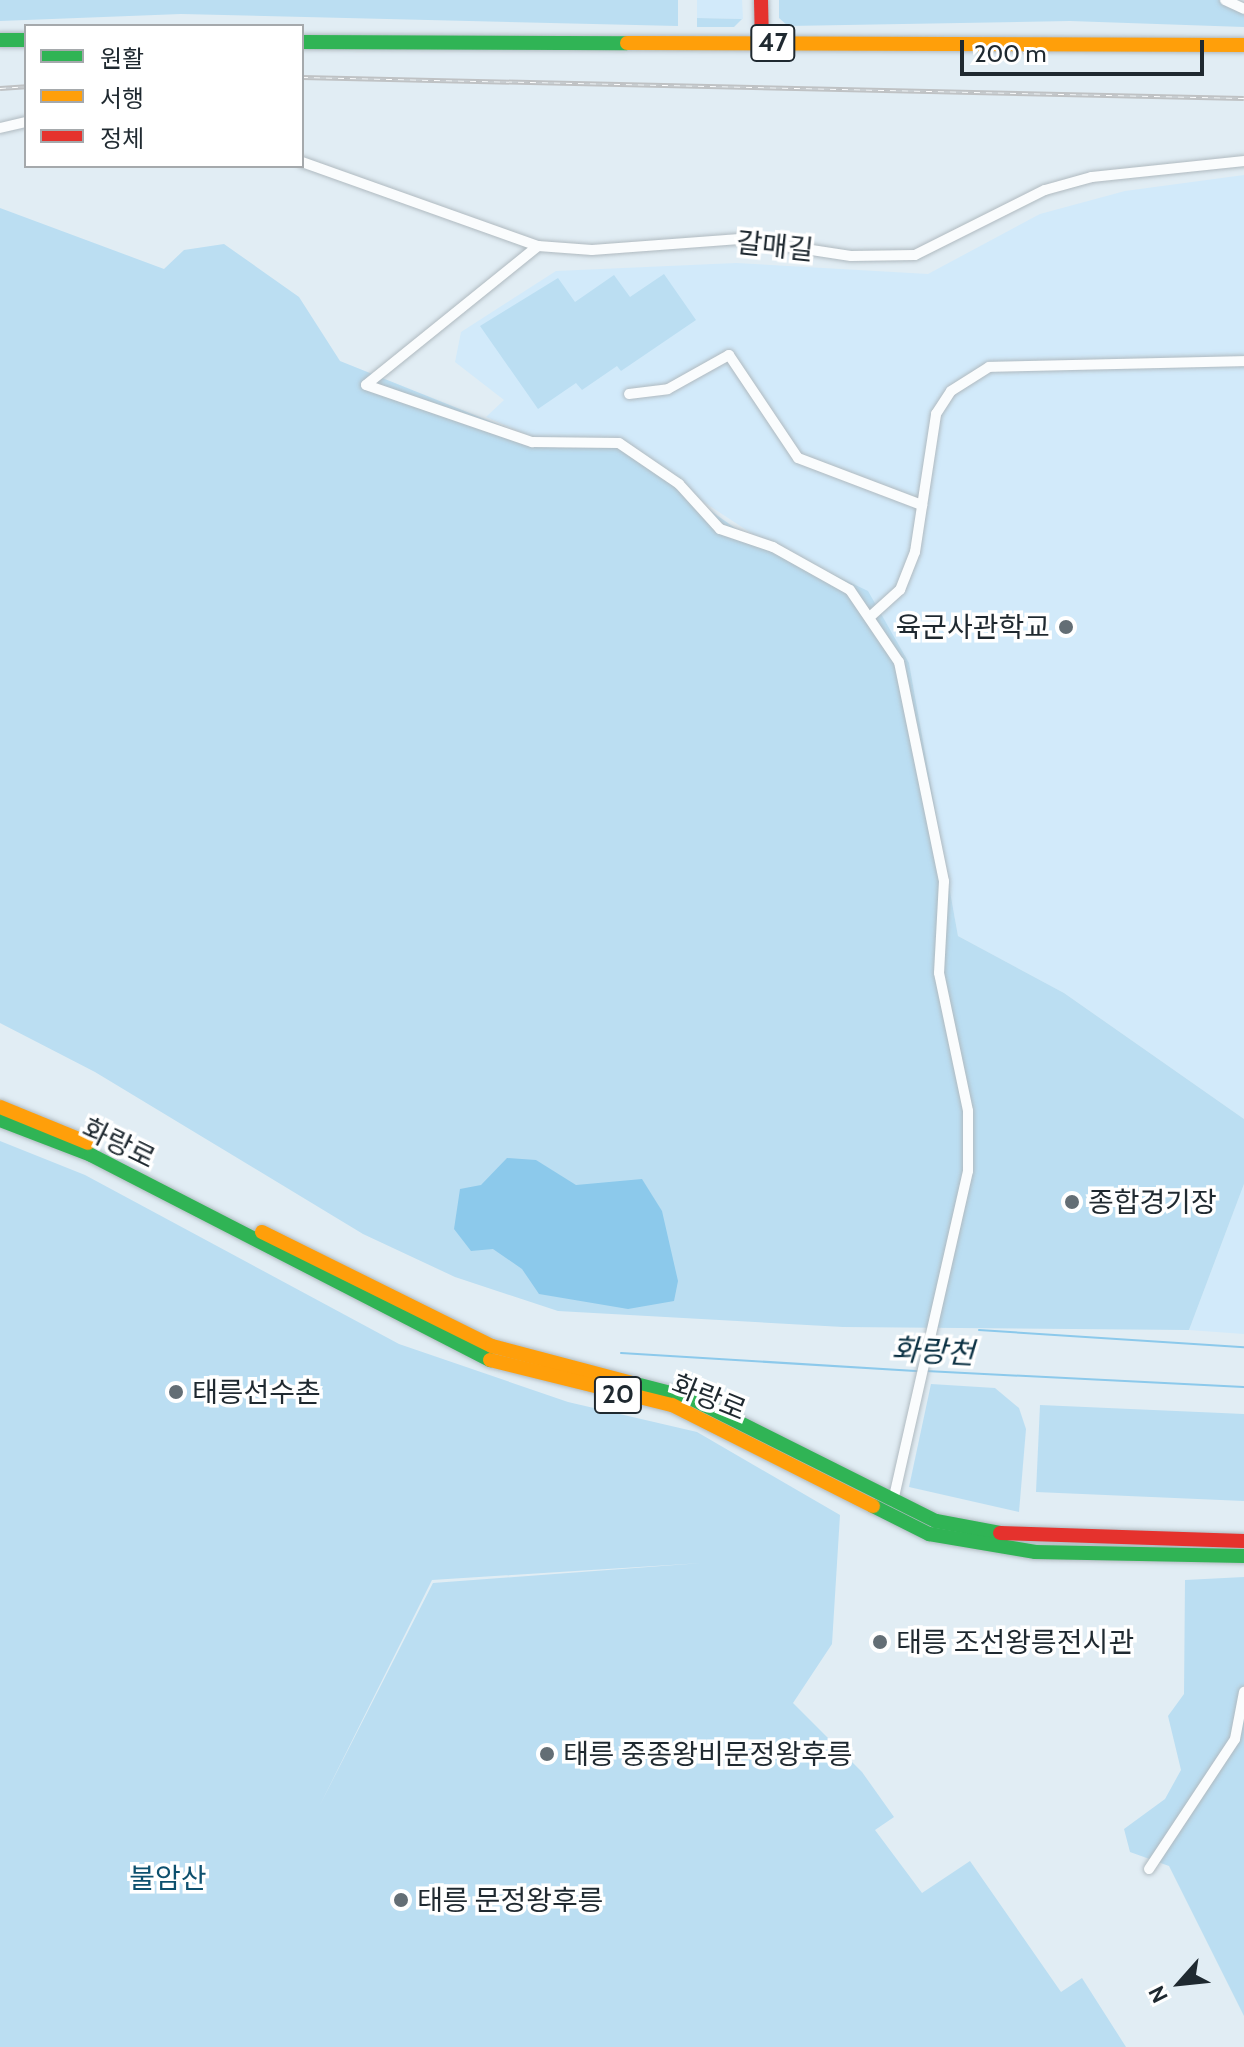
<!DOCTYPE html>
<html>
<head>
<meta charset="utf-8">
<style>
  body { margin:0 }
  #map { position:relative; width:1244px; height:2047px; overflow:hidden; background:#e1edf4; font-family:Cabin,"Noto Sans KR",sans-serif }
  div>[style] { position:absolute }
  .built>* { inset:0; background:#d2eafa }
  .green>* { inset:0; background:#bbdef2 }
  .water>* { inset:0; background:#8cc9eb }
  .stream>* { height:2px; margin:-1px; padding:0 1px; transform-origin:1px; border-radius:1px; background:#8cc9eb }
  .roads { filter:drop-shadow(0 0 2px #b0bac0) drop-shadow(0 0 2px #b0bac0) }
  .street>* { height:10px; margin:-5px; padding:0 5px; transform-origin:5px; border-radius:5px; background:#fafcfd }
  .fast>* { height:14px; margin:-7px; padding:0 7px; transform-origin:7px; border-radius:7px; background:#30b455 }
  .slow>* { height:14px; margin:-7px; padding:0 7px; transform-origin:7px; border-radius:7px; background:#ff9f0a }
  .jam>* { height:14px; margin:-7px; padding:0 7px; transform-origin:7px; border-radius:7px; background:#e5322d }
  .rail>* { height:5px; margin-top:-2.5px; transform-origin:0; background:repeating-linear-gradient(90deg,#fff 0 6px,#bfc2c4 0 12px); box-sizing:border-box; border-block:2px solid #bfc2c4 }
  .dots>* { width:22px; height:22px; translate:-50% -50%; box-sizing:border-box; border:4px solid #fff; border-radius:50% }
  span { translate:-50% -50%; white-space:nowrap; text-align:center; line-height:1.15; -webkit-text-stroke:7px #fff; paint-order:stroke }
  .shield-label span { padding:2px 6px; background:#fff; border:2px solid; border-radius:6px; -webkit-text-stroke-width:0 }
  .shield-label { font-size:26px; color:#1f2930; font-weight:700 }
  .street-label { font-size:28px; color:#1f2930 }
  .poi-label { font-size:28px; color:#1f2930 }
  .right { translate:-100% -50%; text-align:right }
  .left { translate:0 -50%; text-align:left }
  .park-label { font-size:28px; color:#0d506e }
  .water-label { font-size:30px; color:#0b3143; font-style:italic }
  .legend { position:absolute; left:24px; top:24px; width:280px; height:144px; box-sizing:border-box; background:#fff; border:2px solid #a5a9ac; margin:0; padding:10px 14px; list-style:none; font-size:24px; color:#1f2930 }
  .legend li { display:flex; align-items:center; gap:16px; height:40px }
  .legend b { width:40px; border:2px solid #a5a9ac }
  .north { position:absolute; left:1140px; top:1943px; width:80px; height:80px; -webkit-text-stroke:6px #fff; paint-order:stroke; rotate:243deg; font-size:22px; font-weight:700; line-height:32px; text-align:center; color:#1f2930 }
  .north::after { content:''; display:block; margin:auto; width:28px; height:36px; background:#1f2930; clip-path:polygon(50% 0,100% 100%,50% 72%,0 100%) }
  .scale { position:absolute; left:960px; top:40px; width:244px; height:36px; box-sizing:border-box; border:4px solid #1f2930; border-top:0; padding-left:10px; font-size:24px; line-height:28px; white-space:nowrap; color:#1f2930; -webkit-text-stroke:6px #fff; paint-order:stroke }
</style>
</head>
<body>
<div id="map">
  <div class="built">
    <i style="clip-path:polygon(697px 0,742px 0,743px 19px,697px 18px)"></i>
    <i style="clip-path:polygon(1244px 175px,1244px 1119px,1064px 993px,958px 936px,909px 663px,777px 550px,621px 448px,557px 448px,486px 417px,504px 400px,455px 362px,461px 332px,556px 271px,736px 263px,928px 274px,1040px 214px,1125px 191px)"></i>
    <i style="clip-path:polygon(1244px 1184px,1244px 1334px,1189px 1330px)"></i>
  </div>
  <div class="green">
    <i style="clip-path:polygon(0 0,678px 0,678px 26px,181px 14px,0 21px)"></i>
    <i style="clip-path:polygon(779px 0,1222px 0,1244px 14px,1244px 27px,1070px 21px,788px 26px,779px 18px)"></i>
    <i style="clip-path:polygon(697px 18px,742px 19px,734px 27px,697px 27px)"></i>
    <i style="clip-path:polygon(0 208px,164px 269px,184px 250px,224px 244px,299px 297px,340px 361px,557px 448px,621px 448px,735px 528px,868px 591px,909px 663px,958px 936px,1064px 993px,1244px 1119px,1244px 1184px,1189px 1330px,843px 1327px,558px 1311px,455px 1277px,363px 1234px,95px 1072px,0 1023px)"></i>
    <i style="clip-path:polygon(664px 274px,696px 320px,621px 371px,617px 366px,582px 390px,576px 383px,538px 409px,480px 326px,558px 278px,575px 302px,614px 275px,630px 297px)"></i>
    <i style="clip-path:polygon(evenodd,0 1141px,85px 1175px,399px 1344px,568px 1402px,697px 1432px,840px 1515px,832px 1644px,793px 1703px,862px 1772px,894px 1817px,875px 1830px,922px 1893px,970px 1861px,1061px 1992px,1082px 1978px,1126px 2047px,0 2047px,0 1141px,702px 1563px,433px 1583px,320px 1805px,432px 1580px,702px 1563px)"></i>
    <i style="clip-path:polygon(931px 1384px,995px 1388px,1019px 1408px,1026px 1429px,1019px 1512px,909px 1487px)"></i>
    <i style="clip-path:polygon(1040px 1405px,1244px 1414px,1244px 1501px,1036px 1492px)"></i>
    <i style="clip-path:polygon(1244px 1577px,1244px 2016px,1169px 1866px,1130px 1852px,1124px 1829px,1165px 1799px,1181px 1770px,1168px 1716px,1184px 1694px,1185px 1580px)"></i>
  </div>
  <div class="water">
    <i style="clip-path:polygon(507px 1158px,536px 1160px,576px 1185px,642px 1179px,662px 1211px,678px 1281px,674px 1301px,628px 1309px,539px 1294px,522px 1269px,493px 1249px,471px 1251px,454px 1229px,460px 1189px,481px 1185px)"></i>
  </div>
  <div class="stream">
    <i style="left:979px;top:1330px;width:266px;rotate:3.7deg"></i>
    <i style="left:621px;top:1353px;width:299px;rotate:3.5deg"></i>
    <i style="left:926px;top:1371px;width:318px;rotate:2.9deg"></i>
  </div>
  <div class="roads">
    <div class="street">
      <i style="left:1225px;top:0;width:21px;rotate:25deg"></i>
      <i style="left:0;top:128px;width:27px;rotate:-13deg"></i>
      <i style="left:302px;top:162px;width:251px;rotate:19.6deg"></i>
      <i style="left:538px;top:246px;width:54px;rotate:4.2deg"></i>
      <i style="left:592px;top:250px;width:148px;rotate:-4.3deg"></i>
      <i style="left:740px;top:239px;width:112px;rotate:8.7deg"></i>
      <i style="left:851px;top:256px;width:64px;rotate:-0.9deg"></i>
      <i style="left:915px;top:255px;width:145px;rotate:-26.6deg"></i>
      <i style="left:1045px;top:190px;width:49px;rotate:-15.5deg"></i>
      <i style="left:1092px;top:177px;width:153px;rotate:-6deg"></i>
      <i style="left:538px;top:246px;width:221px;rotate:141.1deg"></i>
      <i style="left:366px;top:385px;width:176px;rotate:19deg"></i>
      <i style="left:532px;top:442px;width:87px;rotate:0.7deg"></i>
      <i style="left:619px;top:443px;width:73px;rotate:34.3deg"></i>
      <i style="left:679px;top:484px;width:61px;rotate:47.7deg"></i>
      <i style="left:720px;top:529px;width:56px;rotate:18.8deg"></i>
      <i style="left:773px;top:547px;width:88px;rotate:29.2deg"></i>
      <i style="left:850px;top:590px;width:87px;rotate:55.8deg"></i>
      <i style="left:899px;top:662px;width:224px;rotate:78.4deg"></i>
      <i style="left:944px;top:881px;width:92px;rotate:93.1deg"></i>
      <i style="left:939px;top:973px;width:141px;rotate:78.1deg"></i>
      <i style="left:968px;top:1111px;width:60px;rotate:90deg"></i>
      <i style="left:968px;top:1171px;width:339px;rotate:102.8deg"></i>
      <i style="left:629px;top:394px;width:39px;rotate:-7deg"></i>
      <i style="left:668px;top:389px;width:70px;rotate:-29.1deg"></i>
      <i style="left:729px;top:355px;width:124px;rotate:56.2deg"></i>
      <i style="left:798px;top:458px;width:133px;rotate:20.8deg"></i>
      <i style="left:872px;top:615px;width:38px;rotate:-42deg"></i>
      <i style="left:900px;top:590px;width:41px;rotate:-68.5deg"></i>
      <i style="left:915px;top:552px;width:140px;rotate:-81.3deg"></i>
      <i style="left:936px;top:414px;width:27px;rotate:-57deg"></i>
      <i style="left:951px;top:391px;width:45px;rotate:-32.3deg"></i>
      <i style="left:989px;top:367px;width:255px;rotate:-1.3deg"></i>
      <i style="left:1149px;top:1869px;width:156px;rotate:-56.5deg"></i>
      <i style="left:1235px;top:1739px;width:48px;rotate:-79.2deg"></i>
    </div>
    <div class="fast">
      <i style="left:0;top:40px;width:26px"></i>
      <i style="left:302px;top:42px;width:325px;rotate:0.2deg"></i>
      <i style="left:0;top:1120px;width:97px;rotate:21deg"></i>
      <i style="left:91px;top:1155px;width:449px;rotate:27.2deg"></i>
      <i style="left:632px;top:1383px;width:60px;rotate:14.5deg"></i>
      <i style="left:690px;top:1398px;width:275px;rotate:26.6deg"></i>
      <i style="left:936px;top:1521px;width:65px;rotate:10.6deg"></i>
      <i style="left:873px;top:1506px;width:63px;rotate:26.6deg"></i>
      <i style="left:929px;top:1534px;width:108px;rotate:9.6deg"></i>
      <i style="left:1035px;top:1552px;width:209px;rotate:1.1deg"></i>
    </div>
    <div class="slow">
      <i style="left:627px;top:43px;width:617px;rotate:0.19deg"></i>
      <i style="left:0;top:1107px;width:95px;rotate:22.2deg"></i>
      <i style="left:262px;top:1232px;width:257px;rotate:26.4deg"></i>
      <i style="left:492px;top:1346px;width:145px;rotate:14.8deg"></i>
      <i style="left:490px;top:1360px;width:187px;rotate:13.9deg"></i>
      <i style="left:672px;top:1405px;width:225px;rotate:26.7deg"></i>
    </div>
    <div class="jam">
      <i style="left:761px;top:0;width:43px;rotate:88.7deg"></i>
      <i style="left:1000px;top:1533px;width:244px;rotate:1.9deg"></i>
    </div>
  </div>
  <div class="rail">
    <i style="left:302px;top:77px;width:942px;rotate:1.28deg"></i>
    <i style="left:0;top:88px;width:26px;rotate:-4deg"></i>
  </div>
  <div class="dots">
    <i style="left:1066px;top:627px;background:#636e75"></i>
    <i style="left:1072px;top:1202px;background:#636e75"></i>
    <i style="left:176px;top:1392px;background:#636e75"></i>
    <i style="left:880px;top:1642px;background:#636e75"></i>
    <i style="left:547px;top:1754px;background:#636e75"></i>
    <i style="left:401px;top:1900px;background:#636e75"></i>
  </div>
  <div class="shield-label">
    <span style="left:773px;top:43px">47</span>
    <span style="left:618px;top:1395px">20</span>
  </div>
  <div class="street-label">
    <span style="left:775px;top:246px;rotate:6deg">갈매길</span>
    <span style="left:119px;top:1143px;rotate:26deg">화랑로</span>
    <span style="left:709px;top:1397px;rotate:22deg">화랑로</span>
  </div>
  <div class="poi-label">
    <span class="right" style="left:1050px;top:627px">육군사관학교</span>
    <span class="left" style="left:1088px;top:1202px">종합경기장</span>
    <span class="left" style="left:192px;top:1392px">태릉선수촌</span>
    <span class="left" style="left:896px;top:1642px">태릉 조선왕릉전시관</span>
    <span class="left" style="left:563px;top:1754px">태릉 중종왕비문정왕후릉</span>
    <span class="left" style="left:417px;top:1900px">태릉 문정왕후릉</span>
  </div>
  <div class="park-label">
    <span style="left:168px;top:1878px">불암산</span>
  </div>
  <div class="water-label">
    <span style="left:933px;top:1352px;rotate:3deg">화랑천</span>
  </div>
  <ul class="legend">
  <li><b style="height:10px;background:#30b455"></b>원활</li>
  <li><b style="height:10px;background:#ff9f0a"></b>서행</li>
  <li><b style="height:10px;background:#e5322d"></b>정체</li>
  </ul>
  <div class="north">N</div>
  <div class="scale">200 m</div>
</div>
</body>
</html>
